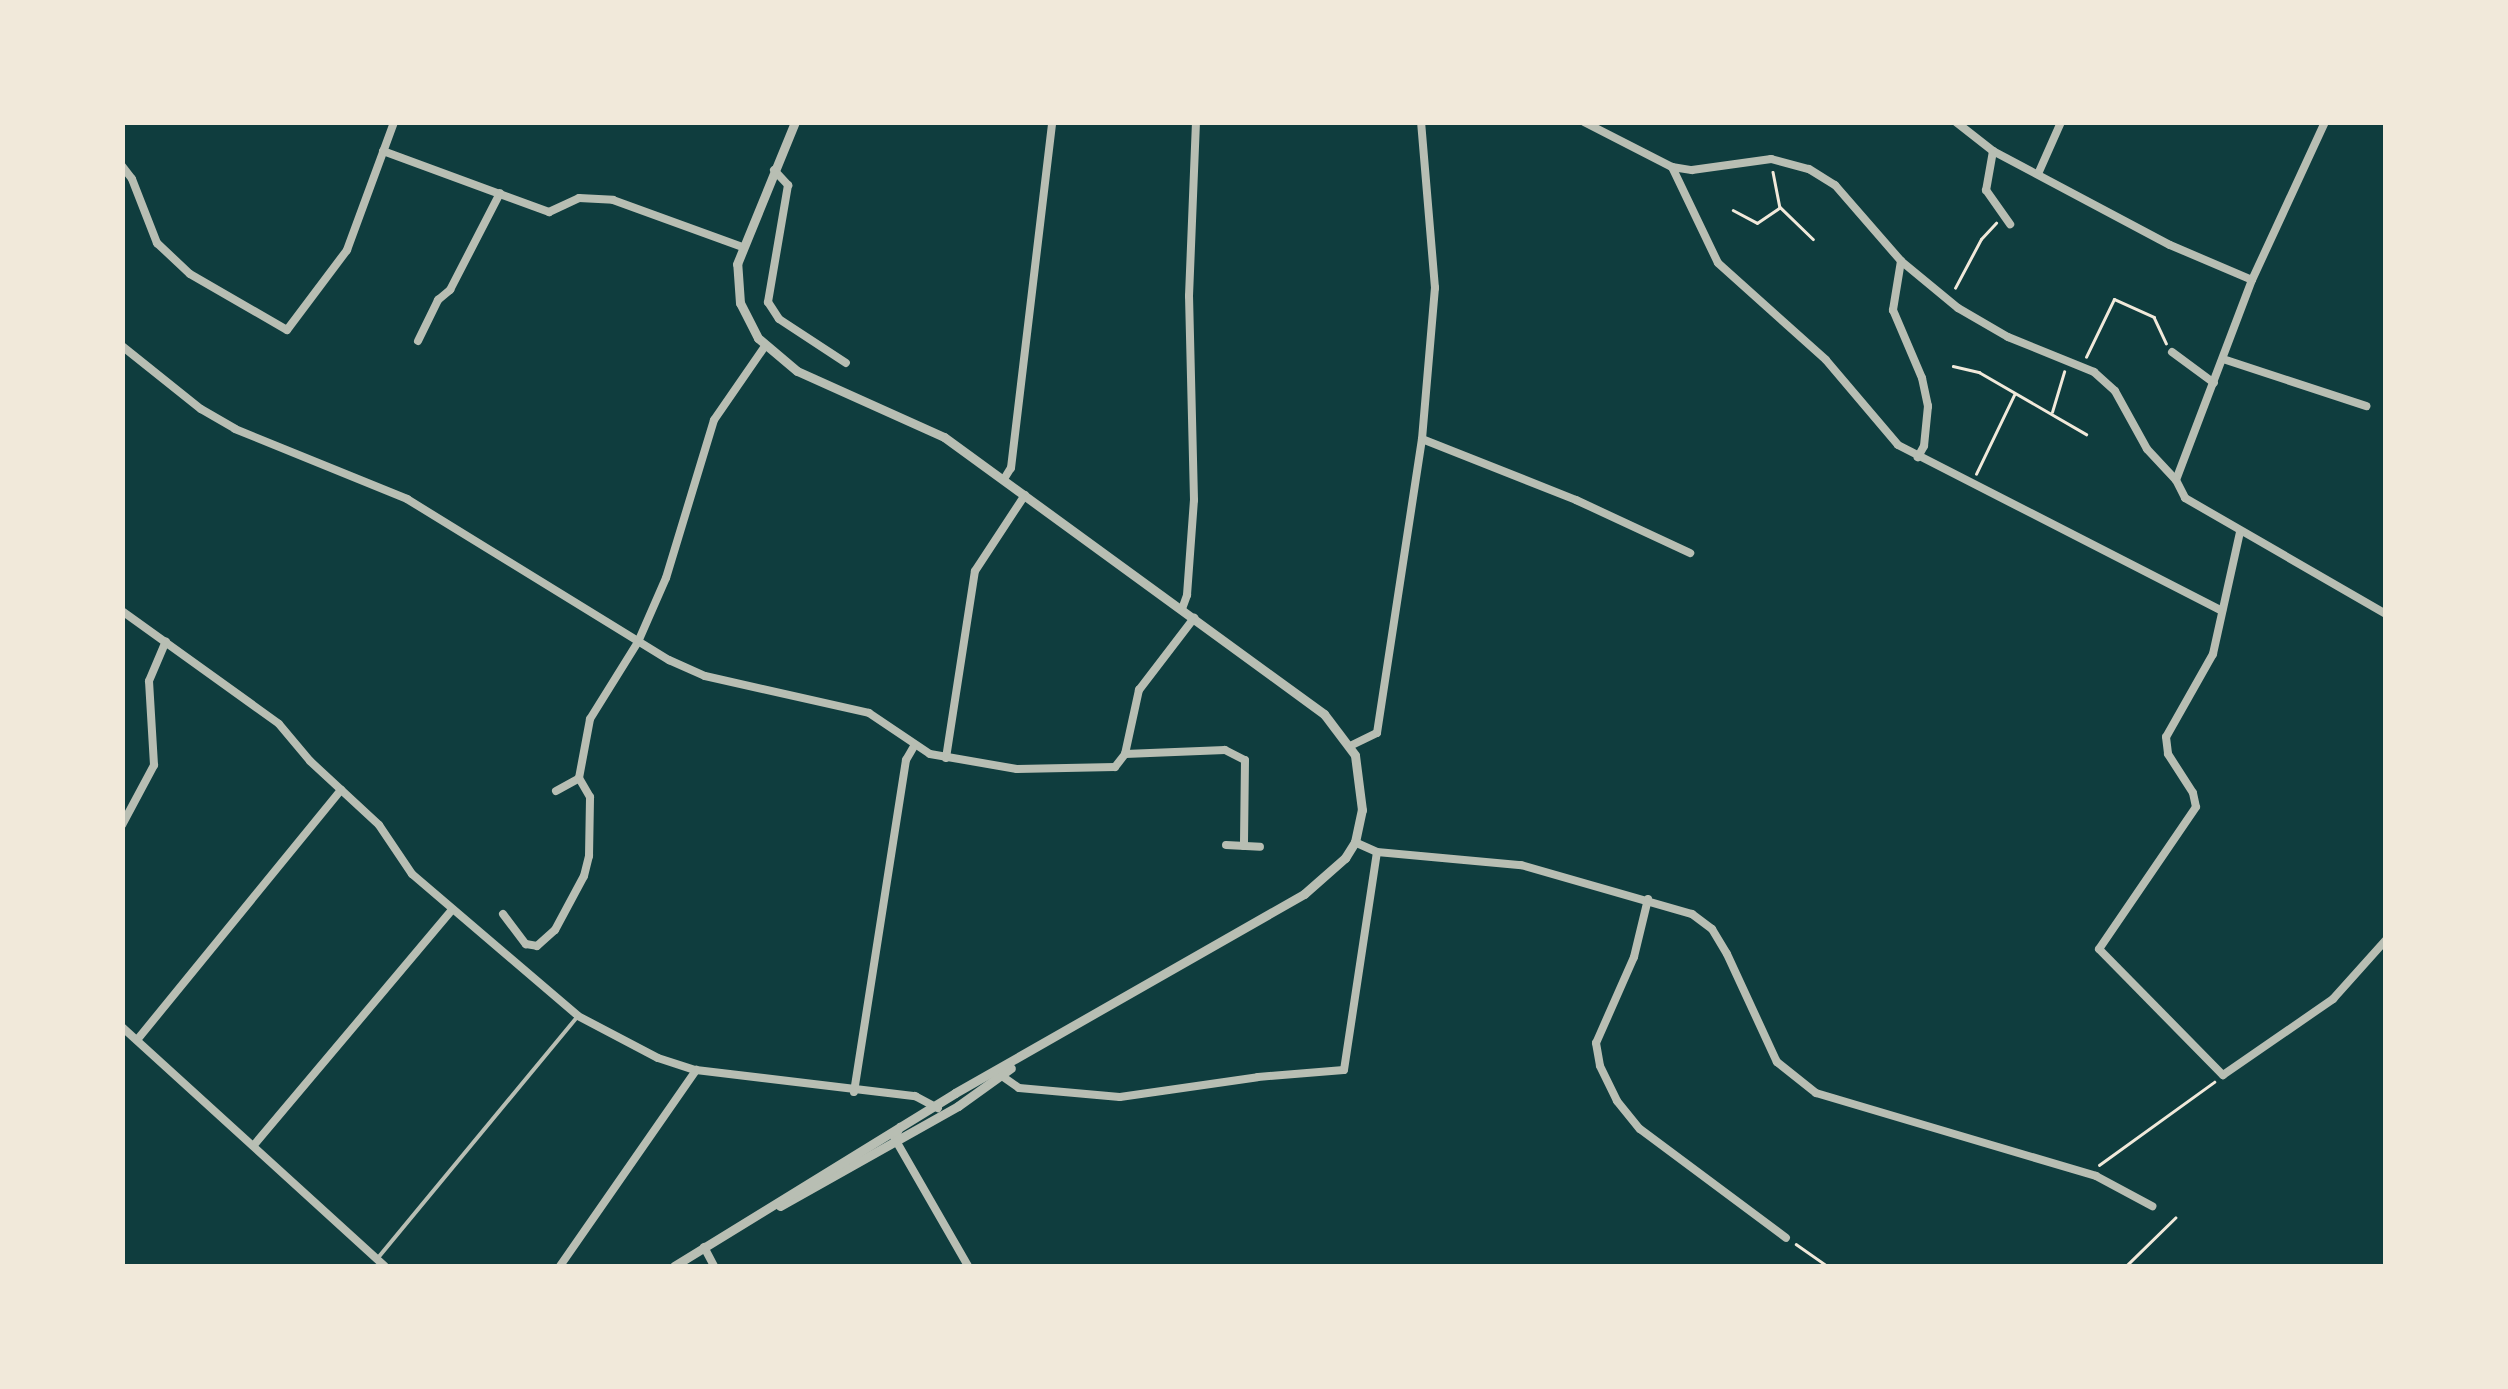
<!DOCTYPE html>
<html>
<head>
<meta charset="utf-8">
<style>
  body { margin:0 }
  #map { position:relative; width:2508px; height:1389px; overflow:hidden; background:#0f3d3e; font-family:Helvetica,sans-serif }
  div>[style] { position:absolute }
  .path>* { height:2.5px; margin:-1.25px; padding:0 1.25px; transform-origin:1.25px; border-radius:1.25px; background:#f1e9da }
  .service>* { height:4px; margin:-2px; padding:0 2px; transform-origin:2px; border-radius:2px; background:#b8beb3 }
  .minor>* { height:8px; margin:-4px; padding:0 4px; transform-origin:4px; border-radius:4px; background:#b8beb3 }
  .tertiary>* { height:9px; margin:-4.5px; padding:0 4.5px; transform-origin:4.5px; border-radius:4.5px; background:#b8beb3 }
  span { translate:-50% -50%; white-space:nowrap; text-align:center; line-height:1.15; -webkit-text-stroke:9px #f1e9da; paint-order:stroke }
  .frame { position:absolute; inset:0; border:125px solid #f1e9da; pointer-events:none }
</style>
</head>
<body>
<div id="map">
  <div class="path">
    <i style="left:1773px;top:172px;width:36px;rotate:79deg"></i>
    <i style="left:1780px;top:207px;width:46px;rotate:44.1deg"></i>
    <i style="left:1733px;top:210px;width:27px;rotate:28deg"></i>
    <i style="left:1757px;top:223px;width:27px;rotate:-34deg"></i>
    <i style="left:1955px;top:288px;width:55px;rotate:-62deg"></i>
    <i style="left:1981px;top:239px;width:22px;rotate:-47deg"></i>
    <i style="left:2086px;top:357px;width:64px;rotate:-64.2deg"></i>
    <i style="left:2114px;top:299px;width:44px;rotate:24.2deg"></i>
    <i style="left:2154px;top:317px;width:29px;rotate:65deg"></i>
    <i style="left:1953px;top:366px;width:27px;rotate:13deg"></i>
    <i style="left:1979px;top:372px;width:124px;rotate:30.1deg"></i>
    <i style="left:2052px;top:412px;width:42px;rotate:-73.3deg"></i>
    <i style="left:1976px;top:474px;width:88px;rotate:-64.3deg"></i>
    <i style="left:2099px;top:1165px;width:142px;rotate:-35.8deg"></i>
    <i style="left:1796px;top:1244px;width:39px;rotate:35deg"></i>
    <i style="left:2126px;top:1266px;width:69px;rotate:-44.4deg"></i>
  </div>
  <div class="service">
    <i style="left:377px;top:1259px;width:315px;rotate:-50.4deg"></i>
  </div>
  <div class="minor">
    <i style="left:1584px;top:122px;width:99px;rotate:27.1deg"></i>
    <i style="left:1672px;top:167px;width:106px;rotate:64.4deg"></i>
    <i style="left:1718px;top:263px;width:145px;rotate:41.9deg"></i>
    <i style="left:1826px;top:360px;width:111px;rotate:49.7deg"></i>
    <i style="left:1898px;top:445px;width:364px;rotate:27.1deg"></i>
    <i style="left:1956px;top:122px;width:47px;rotate:38.1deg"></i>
    <i style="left:1993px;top:151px;width:200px;rotate:28deg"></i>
    <i style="left:2170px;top:245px;width:89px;rotate:23.1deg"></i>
    <i style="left:383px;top:151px;width:177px;rotate:20.2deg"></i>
    <i style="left:549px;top:212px;width:33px;rotate:-25deg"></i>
    <i style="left:579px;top:198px;width:34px;rotate:3deg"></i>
    <i style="left:613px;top:200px;width:137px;rotate:20deg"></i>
    <i style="left:1993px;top:151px;width:40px;rotate:100deg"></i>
    <i style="left:1986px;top:190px;width:42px;rotate:54.8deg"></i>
    <i style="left:122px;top:166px;width:16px;rotate:52deg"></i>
    <i style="left:132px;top:179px;width:69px;rotate:68.7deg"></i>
    <i style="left:157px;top:243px;width:45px;rotate:43.2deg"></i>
    <i style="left:190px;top:274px;width:112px;rotate:30deg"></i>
    <i style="left:287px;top:330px;width:100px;rotate:-53.1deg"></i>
    <i style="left:347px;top:250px;width:136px;rotate:-69.8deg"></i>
    <i style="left:1672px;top:167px;width:20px;rotate:9deg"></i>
    <i style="left:1692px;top:170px;width:80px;rotate:-7.9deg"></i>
    <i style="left:1771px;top:159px;width:39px;rotate:15deg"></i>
    <i style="left:1809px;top:169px;width:31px;rotate:32deg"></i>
    <i style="left:1835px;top:185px;width:101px;rotate:49deg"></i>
    <i style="left:1901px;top:261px;width:74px;rotate:39.5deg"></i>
    <i style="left:1958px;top:308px;width:58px;rotate:30.1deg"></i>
    <i style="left:2008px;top:337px;width:93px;rotate:22.1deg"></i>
    <i style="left:2094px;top:372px;width:28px;rotate:42deg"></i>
    <i style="left:2115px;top:391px;width:66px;rotate:61.1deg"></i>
    <i style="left:2147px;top:449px;width:42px;rotate:46.9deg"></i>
    <i style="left:2176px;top:480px;width:20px;rotate:63deg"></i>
    <i style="left:2185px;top:498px;width:232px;rotate:30deg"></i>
    <i style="left:774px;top:170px;width:21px;rotate:47deg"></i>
    <i style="left:788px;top:185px;width:119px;rotate:99.7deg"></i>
    <i style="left:768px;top:302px;width:20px;rotate:57deg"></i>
    <i style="left:779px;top:319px;width:80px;rotate:33.3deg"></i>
    <i style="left:2038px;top:174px;width:57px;rotate:-66.1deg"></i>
    <i style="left:1901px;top:261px;width:50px;rotate:99.3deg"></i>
    <i style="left:1893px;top:310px;width:74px;rotate:66.9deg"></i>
    <i style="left:1922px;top:378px;width:29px;rotate:78deg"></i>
    <i style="left:1928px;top:406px;width:40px;rotate:95.7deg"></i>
    <i style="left:1924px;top:446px;width:13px;rotate:119deg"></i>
    <i style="left:418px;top:341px;width:46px;rotate:-64deg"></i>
    <i style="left:438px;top:300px;width:16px;rotate:-40deg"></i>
    <i style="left:450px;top:290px;width:109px;rotate:-62.7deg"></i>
    <i style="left:122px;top:346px;width:101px;rotate:38.6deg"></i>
    <i style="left:201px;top:409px;width:39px;rotate:30deg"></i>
    <i style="left:235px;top:429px;width:186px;rotate:22.1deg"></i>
    <i style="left:407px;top:499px;width:308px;rotate:31.6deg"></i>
    <i style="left:669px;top:660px;width:39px;rotate:24deg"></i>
    <i style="left:705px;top:676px;width:168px;rotate:12.7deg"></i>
    <i style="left:869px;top:713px;width:73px;rotate:33.9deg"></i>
    <i style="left:930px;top:754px;width:88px;rotate:9.8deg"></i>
    <i style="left:1017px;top:769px;width:98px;rotate:-1.2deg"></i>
    <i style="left:1115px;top:767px;width:16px;rotate:-52deg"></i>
    <i style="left:1125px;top:754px;width:66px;rotate:-77.7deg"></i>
    <i style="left:1139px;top:690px;width:91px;rotate:-52.6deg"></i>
    <i style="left:2172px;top:352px;width:52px;rotate:36.4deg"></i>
    <i style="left:2223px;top:359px;width:151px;rotate:18.2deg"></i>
    <i style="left:1422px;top:439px;width:166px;rotate:21.6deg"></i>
    <i style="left:1576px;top:500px;width:126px;rotate:24.9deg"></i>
    <i style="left:1004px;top:479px;width:13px;rotate:-58deg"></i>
    <i style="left:1011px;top:468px;width:348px;rotate:-83.2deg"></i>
    <i style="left:2176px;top:480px;width:214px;rotate:-69.2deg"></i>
    <i style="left:2252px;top:280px;width:174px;rotate:-65.2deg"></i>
    <i style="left:2240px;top:532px;width:125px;rotate:102.5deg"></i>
    <i style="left:2213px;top:654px;width:95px;rotate:119.5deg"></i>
    <i style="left:2166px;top:737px;width:17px;rotate:83deg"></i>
    <i style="left:2168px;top:754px;width:46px;rotate:57.3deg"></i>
    <i style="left:2193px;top:793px;width:14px;rotate:78deg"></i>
    <i style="left:2196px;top:807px;width:172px;rotate:124.3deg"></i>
    <i style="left:2099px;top:949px;width:177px;rotate:45.5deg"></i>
    <i style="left:2223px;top:1075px;width:134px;rotate:-34.6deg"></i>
    <i style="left:2333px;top:999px;width:79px;rotate:-48.1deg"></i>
    <i style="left:1182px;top:609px;width:15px;rotate:-70deg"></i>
    <i style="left:1187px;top:595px;width:95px;rotate:-85.8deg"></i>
    <i style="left:1194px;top:500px;width:204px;rotate:-91.4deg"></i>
    <i style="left:1189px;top:296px;width:174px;rotate:-87.7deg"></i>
    <i style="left:122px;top:611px;width:193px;rotate:35.7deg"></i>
    <i style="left:279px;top:724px;width:48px;rotate:50deg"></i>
    <i style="left:310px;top:761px;width:94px;rotate:42.8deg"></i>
    <i style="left:379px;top:825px;width:59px;rotate:56deg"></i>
    <i style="left:412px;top:874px;width:218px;rotate:40.5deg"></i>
    <i style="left:578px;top:1016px;width:90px;rotate:27.7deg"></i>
    <i style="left:658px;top:1058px;width:40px;rotate:18deg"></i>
    <i style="left:696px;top:1070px;width:221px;rotate:6.8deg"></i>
    <i style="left:915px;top:1096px;width:26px;rotate:28deg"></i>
    <i style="left:1350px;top:746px;width:30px;rotate:-26deg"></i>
    <i style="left:1377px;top:733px;width:297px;rotate:-81.3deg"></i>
    <i style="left:1422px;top:439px;width:152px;rotate:-85.1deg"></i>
    <i style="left:1435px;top:288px;width:167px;rotate:-94.8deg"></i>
    <i style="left:1125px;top:754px;width:100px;rotate:-2.3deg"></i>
    <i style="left:1225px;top:750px;width:22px;rotate:27deg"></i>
    <i style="left:1245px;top:760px;width:86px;rotate:90.7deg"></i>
    <i style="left:946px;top:758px;width:189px;rotate:-81.2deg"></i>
    <i style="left:975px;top:571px;width:91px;rotate:-56.7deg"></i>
    <i style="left:556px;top:791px;width:26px;rotate:-29deg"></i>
    <i style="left:122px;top:825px;width:68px;rotate:-61.9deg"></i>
    <i style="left:154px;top:765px;width:84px;rotate:-93.4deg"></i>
    <i style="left:149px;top:681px;width:43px;rotate:-67deg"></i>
    <i style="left:1226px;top:845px;width:34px;rotate:3deg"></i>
    <i style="left:1377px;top:852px;width:145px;rotate:5.2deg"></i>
    <i style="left:1521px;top:865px;width:178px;rotate:16deg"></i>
    <i style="left:1692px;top:914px;width:25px;rotate:37deg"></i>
    <i style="left:1712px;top:929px;width:29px;rotate:59deg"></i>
    <i style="left:1727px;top:954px;width:119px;rotate:65.2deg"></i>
    <i style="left:1777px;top:1062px;width:50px;rotate:38.5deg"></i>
    <i style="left:1816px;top:1093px;width:292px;rotate:16.5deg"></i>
    <i style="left:2096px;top:1176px;width:64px;rotate:28.2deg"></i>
    <i style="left:1648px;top:899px;width:60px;rotate:103.6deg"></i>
    <i style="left:1634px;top:957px;width:94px;rotate:113.8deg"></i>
    <i style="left:1596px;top:1043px;width:23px;rotate:80deg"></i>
    <i style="left:1600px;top:1066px;width:39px;rotate:64deg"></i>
    <i style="left:1617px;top:1101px;width:36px;rotate:51deg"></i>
    <i style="left:1640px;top:1129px;width:182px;rotate:36.7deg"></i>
    <i style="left:503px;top:914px;width:38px;rotate:53deg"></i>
    <i style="left:526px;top:944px;width:11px;rotate:10deg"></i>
    <i style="left:537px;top:946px;width:24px;rotate:-42deg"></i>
    <i style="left:555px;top:930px;width:61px;rotate:-61.8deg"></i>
    <i style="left:584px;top:876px;width:21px;rotate:-76deg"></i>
    <i style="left:589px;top:856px;width:59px;rotate:-89deg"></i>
    <i style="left:590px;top:797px;width:22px;rotate:-120deg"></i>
    <i style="left:579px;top:778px;width:60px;rotate:-79.4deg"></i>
    <i style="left:590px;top:719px;width:91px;rotate:-58.1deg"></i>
    <i style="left:638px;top:642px;width:70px;rotate:-66.4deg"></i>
    <i style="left:666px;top:578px;width:165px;rotate:-73.1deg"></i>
    <i style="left:714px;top:420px;width:90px;rotate:-55.4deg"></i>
    <i style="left:122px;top:1027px;width:355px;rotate:42.3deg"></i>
    <i style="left:137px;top:1040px;width:323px;rotate:-50.8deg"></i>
    <i style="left:999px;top:1074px;width:24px;rotate:35deg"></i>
    <i style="left:1019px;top:1088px;width:101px;rotate:5.1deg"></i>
    <i style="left:1120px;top:1097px;width:139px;rotate:-8.2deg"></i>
    <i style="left:1258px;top:1077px;width:86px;rotate:-4.7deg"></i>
    <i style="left:1344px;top:1070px;width:220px;rotate:-81.4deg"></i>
    <i style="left:1377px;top:852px;width:24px;rotate:-156deg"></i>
    <i style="left:854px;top:1092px;width:336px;rotate:-81.1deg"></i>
    <i style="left:906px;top:760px;width:16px;rotate:-60deg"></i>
    <i style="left:900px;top:1127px;width:13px;rotate:113deg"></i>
    <i style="left:895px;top:1139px;width:146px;rotate:60.1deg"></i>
    <i style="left:254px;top:1145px;width:307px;rotate:-49.9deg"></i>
    <i style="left:704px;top:1247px;width:21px;rotate:62deg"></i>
    <i style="left:560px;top:1266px;width:239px;rotate:-55.2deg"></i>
  </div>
  <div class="tertiary">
    <i style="left:780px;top:1206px;width:204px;rotate:-29.3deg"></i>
    <i style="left:958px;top:1106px;width:65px;rotate:-35.6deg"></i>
    <i style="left:674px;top:1266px;width:330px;rotate:-31.6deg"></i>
    <i style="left:955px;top:1093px;width:402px;rotate:-29.7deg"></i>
    <i style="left:1304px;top:894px;width:55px;rotate:-41.3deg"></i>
    <i style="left:1345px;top:858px;width:19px;rotate:-58deg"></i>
    <i style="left:1355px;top:842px;width:33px;rotate:-78deg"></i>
    <i style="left:1362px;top:810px;width:55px;rotate:-97.3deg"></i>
    <i style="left:1355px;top:755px;width:51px;rotate:-127.1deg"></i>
    <i style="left:1324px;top:714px;width:470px;rotate:-143.9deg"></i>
    <i style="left:944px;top:437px;width:161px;rotate:-155.8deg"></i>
    <i style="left:797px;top:371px;width:51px;rotate:-139.8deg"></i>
    <i style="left:758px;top:338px;width:39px;rotate:-117deg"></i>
    <i style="left:740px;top:303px;width:39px;rotate:-94deg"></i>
    <i style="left:737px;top:264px;width:153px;rotate:-67.8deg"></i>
  </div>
  <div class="frame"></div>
</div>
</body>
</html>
